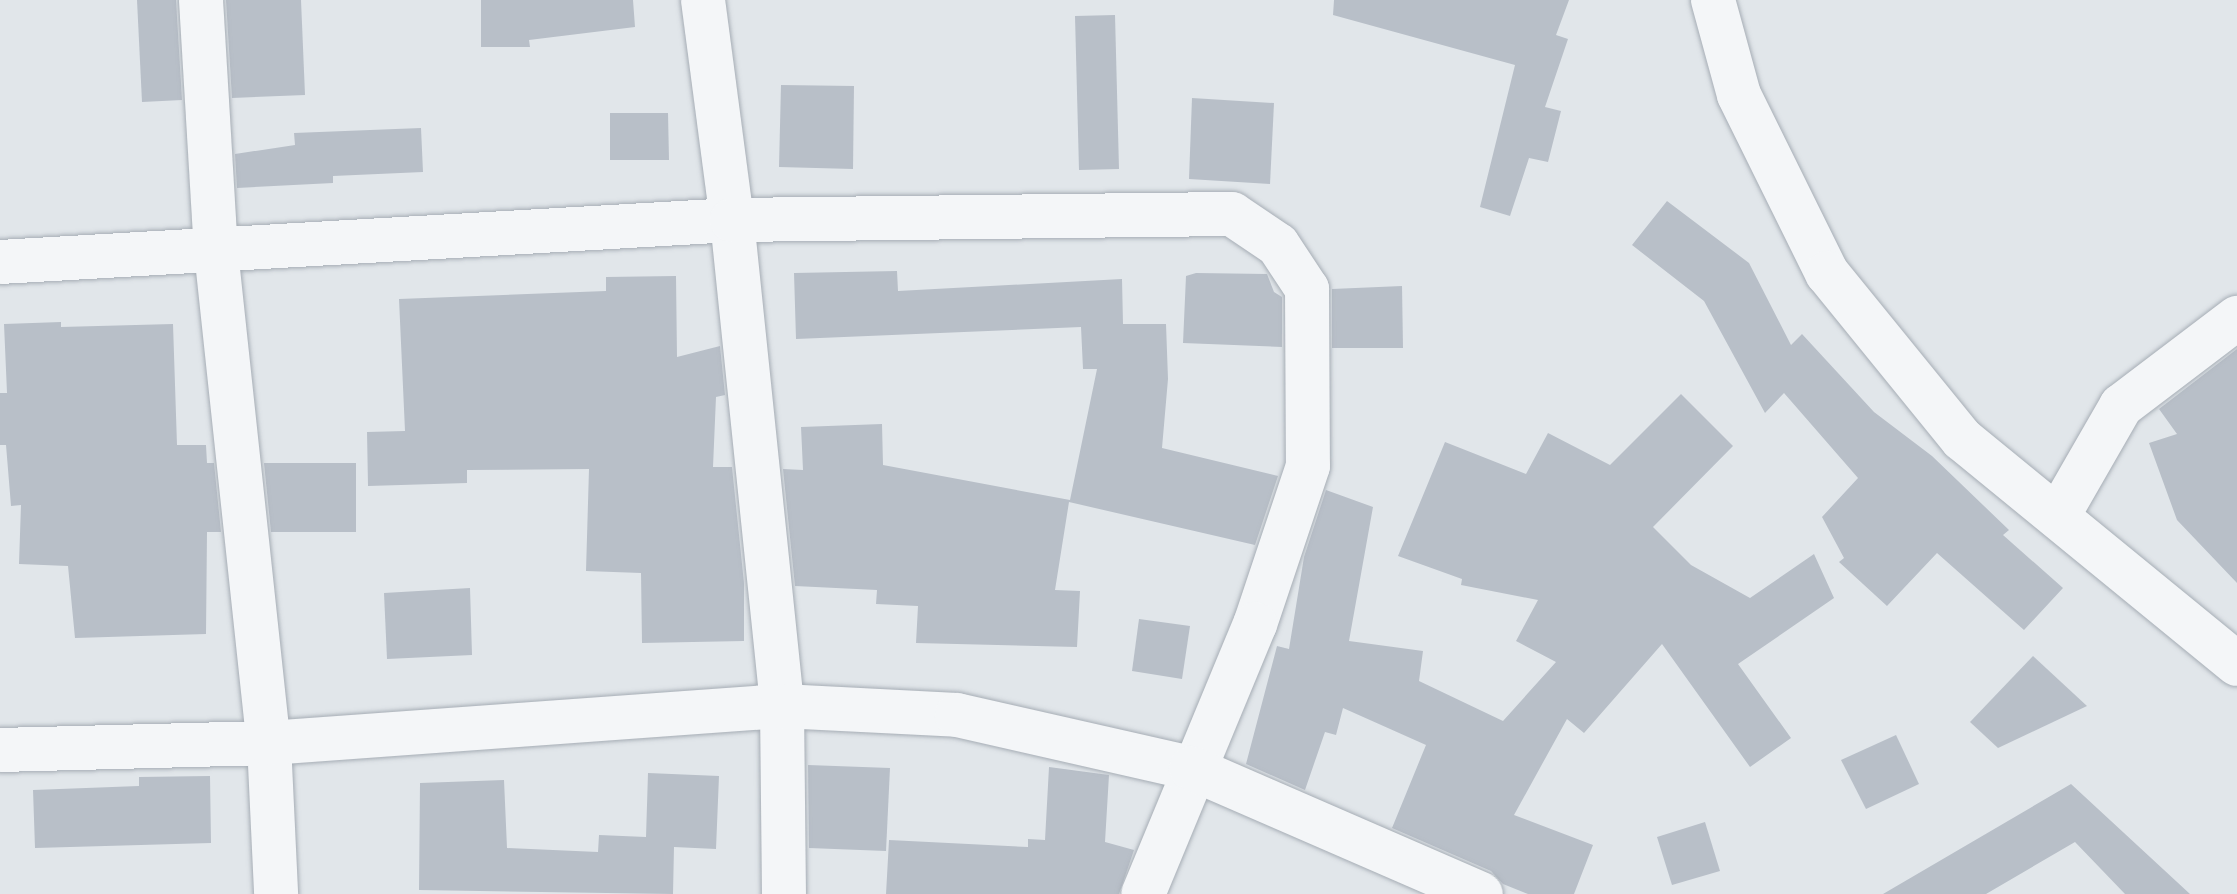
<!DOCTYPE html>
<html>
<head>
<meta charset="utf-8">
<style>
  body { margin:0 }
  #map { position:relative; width:2237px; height:894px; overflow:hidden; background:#e1e6ea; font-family:"Titillium Web",sans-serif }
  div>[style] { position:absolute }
  .building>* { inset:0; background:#b8bfc8 }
  .roads { filter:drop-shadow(0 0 2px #a6adb5) drop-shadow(0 0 2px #a6adb5) }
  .minor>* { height:44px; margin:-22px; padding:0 22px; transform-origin:22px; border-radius:22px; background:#f4f6f8 }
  span { translate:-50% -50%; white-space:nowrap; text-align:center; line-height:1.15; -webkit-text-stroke:6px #f1f4f8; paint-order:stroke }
</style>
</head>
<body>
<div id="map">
  <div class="building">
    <i style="clip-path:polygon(137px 0,176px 0,182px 100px,142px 102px)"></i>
    <i style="clip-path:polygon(226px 0,301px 0,305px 95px,232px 98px)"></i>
    <i style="clip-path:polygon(481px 0,633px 0,635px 27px,529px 40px,530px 47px,481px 47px)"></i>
    <i style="clip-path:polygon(1334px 0,1569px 0,1556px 35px,1568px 39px,1545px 107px,1561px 111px,1548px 162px,1529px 158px,1510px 216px,1480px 207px,1515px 65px,1333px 15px)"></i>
    <i style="clip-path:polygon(1115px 15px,1119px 169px,1079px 170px,1075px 16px)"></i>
    <i style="clip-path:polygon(781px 85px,854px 86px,853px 169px,779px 167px)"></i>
    <i style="clip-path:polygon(1192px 98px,1274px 103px,1270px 184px,1189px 179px)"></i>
    <i style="clip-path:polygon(610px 113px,668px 113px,669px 160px,610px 160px)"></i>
    <i style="clip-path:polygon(421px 128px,423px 172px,333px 176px,333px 183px,237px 188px,235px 154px,295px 145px,294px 133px)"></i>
    <i style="clip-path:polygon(1667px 201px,1749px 263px,1791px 345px,1802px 334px,1874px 412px,1932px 456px,2009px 530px,2003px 535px,2063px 588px,2024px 630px,1937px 553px,1887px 606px,1839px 562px,1844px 558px,1822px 517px,1858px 478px,1784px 393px,1765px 413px,1704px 301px,1632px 245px)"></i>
    <i style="clip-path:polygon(897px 271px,898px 291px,1122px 279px,1123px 324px,1166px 324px,1168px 379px,1162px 448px,1278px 476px,1255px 545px,1069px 502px,1055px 590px,1080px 591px,1077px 647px,916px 643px,918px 606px,876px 604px,877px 590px,795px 586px,783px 469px,803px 470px,801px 427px,882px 424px,883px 465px,1070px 500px,1097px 369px,1083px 369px,1081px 327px,796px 339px,794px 273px)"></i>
    <i style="clip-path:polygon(1196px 273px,1267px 274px,1274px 292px,1282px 297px,1282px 347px,1183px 343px,1186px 276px)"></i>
    <i style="clip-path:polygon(676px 276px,677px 357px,720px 346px,725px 395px,716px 397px,713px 467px,732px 467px,744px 583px,744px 641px,642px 643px,641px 573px,586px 571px,589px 469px,467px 470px,467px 483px,368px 486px,367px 432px,405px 431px,399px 299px,606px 291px,606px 277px)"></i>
    <i style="clip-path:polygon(1402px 286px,1403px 348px,1332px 348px,1332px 289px)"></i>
    <i style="clip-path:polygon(61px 322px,61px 327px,173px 324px,177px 445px,206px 445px,207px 463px,214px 463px,221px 532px,207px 532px,206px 634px,75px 638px,68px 566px,19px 564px,21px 505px,11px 506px,6px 445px,0 445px,0 393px,7px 393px,4px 324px)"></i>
    <i style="clip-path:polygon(2237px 349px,2237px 583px,2177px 520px,2149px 443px,2177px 434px,2159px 409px)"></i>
    <i style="clip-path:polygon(1681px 394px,1733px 446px,1653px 527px,1691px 565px,1750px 598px,1814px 554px,1834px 598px,1738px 664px,1791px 738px,1750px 767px,1662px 644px,1584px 733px,1567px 719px,1514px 815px,1593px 845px,1574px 894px,1528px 894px,1503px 884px,1491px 871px,1392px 828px,1426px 745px,1343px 708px,1336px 735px,1325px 732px,1305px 790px,1246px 764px,1277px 646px,1289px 649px,1304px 557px,1326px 490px,1373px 507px,1349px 641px,1423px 651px,1419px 681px,1503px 721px,1556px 662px,1516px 641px,1538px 600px,1461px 585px,1462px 579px,1398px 556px,1445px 442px,1526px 474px,1548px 433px,1610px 465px)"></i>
    <i style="clip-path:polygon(264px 463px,356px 463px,356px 532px,271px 532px)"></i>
    <i style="clip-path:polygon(470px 588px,472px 655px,387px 659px,384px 593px)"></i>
    <i style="clip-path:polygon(1139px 619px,1190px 626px,1182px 679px,1132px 671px)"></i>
    <i style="clip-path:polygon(2033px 656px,2087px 706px,1998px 748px,1970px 722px)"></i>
    <i style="clip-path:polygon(1896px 735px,1919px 784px,1866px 809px,1841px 760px)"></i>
    <i style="clip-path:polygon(808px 765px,890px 768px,886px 851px,809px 848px)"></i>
    <i style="clip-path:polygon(1049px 767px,1109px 775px,1105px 842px,1134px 850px,1119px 894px,886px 894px,889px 840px,1028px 847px,1028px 839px,1045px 840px)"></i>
    <i style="clip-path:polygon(648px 773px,719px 776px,716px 849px,674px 847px,673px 894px,419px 890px,420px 783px,504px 780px,507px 848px,598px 852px,599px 835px,646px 837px)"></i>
    <i style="clip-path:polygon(210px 776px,211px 843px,35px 848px,33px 790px,139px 786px,139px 777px)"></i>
    <i style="clip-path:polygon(2071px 784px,2190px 894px,2125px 894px,2075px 842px,1986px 894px,1883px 894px)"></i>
    <i style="clip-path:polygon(1705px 822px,1720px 871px,1672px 885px,1657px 837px)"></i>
  </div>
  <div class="roads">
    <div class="minor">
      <i style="left:201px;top:0;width:251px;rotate:86.6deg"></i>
      <i style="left:216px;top:251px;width:495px;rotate:83.9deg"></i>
      <i style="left:269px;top:743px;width:151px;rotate:87.3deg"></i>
      <i style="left:703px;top:0;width:222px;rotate:82.5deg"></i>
      <i style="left:732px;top:220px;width:489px;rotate:84.1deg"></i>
      <i style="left:782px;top:706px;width:188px;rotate:89.4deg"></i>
      <i style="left:1713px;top:0;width:98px;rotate:74.7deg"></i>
      <i style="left:1739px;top:95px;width:199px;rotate:63.7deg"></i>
      <i style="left:1827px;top:273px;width:214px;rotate:50.9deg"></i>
      <i style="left:1962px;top:439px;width:355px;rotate:39.3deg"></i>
      <i style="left:0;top:262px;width:733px;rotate:-3.28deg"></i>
      <i style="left:732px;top:220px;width:500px;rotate:-0.69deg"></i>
      <i style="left:1232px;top:214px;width:55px;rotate:34deg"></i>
      <i style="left:1278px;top:245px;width:53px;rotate:56.6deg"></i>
      <i style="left:1307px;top:289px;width:177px;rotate:89.7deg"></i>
      <i style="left:1308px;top:466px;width:167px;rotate:108.5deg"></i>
      <i style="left:1255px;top:624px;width:292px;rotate:112.5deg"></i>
      <i style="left:2059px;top:514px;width:125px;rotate:-60.1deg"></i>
      <i style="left:2121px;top:406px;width:146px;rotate:-37.2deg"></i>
      <i style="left:0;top:750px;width:269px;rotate:-1.5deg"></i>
      <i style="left:269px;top:743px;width:514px;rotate:-4.13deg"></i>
      <i style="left:782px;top:706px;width:175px;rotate:2.9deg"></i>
      <i style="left:957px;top:715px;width:240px;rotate:12.8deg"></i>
      <i style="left:1191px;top:768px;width:316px;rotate:23.5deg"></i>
    </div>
  </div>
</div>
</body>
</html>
